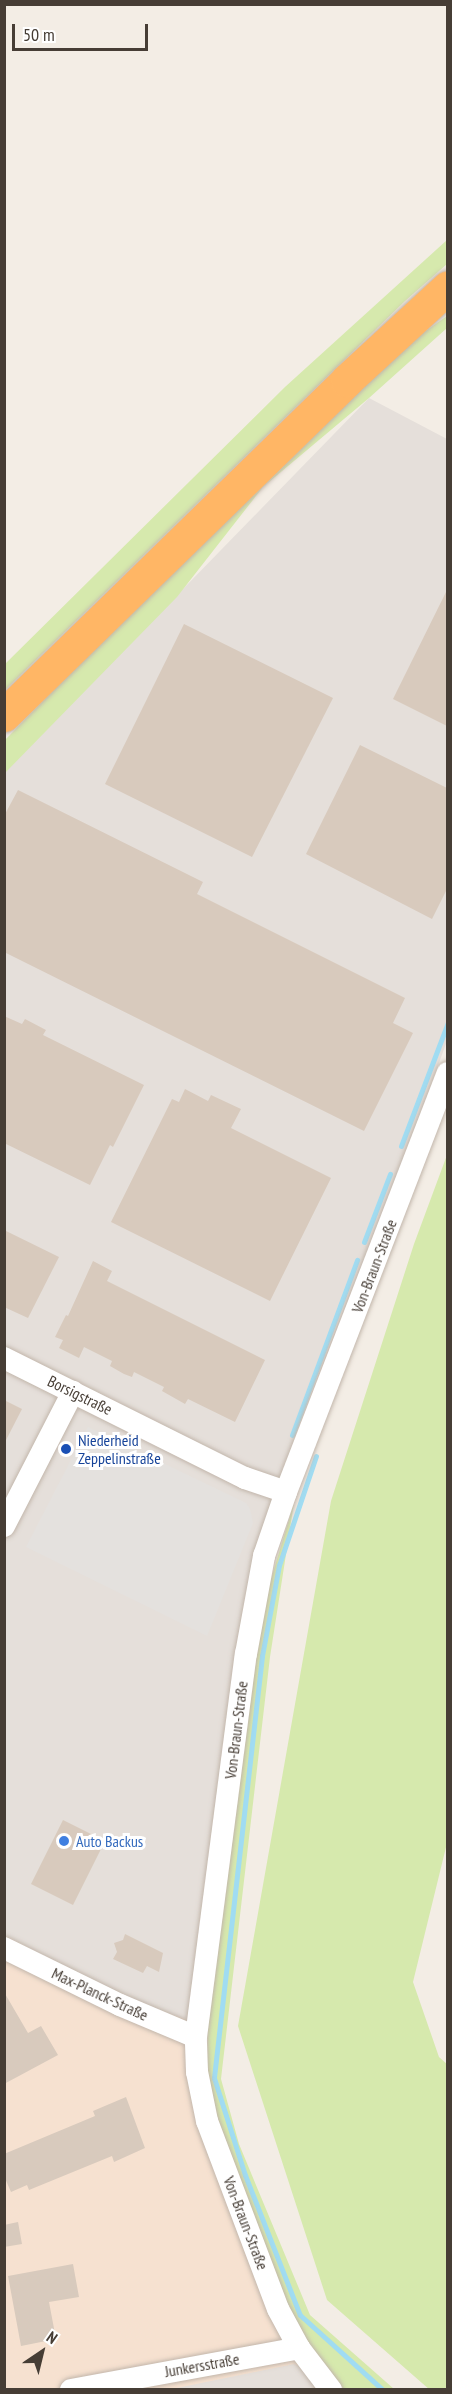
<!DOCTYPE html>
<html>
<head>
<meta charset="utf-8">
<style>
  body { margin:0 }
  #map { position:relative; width:452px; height:2394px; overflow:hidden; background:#f3ede5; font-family:"PT Sans Narrow",sans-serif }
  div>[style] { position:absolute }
  .commercial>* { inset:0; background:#f6e1d0 }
  .industrial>* { inset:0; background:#e5dfda }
  .green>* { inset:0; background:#d6e9ad }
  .parking>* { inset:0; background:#e4e1de }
  .stream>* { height:5px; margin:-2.5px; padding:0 2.5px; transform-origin:2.5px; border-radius:2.5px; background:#a0dcf2 }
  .building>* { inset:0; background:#d8cabd }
  .roads { filter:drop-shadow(0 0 2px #c2b6ab) drop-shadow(0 0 2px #c2b6ab) }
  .minor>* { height:22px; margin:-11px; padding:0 11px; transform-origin:11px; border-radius:11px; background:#fff }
  .highway>* { height:33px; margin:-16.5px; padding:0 16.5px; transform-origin:16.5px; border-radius:16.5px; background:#ffb665 }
  .dots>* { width:16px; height:16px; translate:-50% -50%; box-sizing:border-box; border:3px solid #fff; border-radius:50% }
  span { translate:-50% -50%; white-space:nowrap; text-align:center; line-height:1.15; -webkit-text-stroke:6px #fff; paint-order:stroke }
  .street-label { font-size:16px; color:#463d35 }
  .transit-label { font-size:16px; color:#164399 }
  .left { translate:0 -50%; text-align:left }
  .shop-label { font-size:16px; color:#366cbe }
  .frame { position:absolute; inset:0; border:6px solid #463d35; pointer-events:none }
  .north { position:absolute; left:12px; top:2322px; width:60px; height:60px; -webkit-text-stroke:4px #fff; paint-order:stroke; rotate:35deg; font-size:16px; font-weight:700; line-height:24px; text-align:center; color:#463d35 }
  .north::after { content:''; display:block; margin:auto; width:21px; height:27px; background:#463d35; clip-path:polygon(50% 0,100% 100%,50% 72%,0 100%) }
  .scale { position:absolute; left:12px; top:24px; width:136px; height:27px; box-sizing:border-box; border:3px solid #463d35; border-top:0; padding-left:8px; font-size:18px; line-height:21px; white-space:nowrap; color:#463d35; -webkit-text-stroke:4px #fff; paint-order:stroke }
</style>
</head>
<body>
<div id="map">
  <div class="commercial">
    <i style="clip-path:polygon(4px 1935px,128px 2000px,189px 2020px,319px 2389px,5px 2389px)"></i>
  </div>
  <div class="industrial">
    <i style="clip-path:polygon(369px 398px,447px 439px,447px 1041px,256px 1565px,189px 2020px,128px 2000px,5px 1935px,4px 773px)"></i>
    <i style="clip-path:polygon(294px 2364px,301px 2367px,319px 2389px,167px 2390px)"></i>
  </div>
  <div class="green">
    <i style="clip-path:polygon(447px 240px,447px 264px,405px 301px,5px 690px,5px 664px,285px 387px)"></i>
    <i style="clip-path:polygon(447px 316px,447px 328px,369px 398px,263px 487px,177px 597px,5px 773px,5px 740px,165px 577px,263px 487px,366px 384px,420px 335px)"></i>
    <i style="clip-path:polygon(447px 1155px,448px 1839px,413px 1982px,439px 2057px,448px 2065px,447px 2389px,430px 2390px,327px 2300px,238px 2026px,331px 1501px,414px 1244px)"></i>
    <i style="clip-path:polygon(294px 1503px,270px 1657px,221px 2079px,239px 2144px,310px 2315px,394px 2389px,344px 2389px,310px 2348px,289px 2314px,221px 2129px,210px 2092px,207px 2062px,208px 2023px,228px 1853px,265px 1599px)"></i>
  </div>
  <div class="parking">
    <i style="clip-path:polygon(88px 1427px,246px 1503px,250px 1509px,253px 1523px,207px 1636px,26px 1547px)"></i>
  </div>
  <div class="stream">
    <i style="left:401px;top:1146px;width:133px;rotate:-69.2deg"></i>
    <i style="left:364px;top:1242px;width:73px;rotate:-69.1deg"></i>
    <i style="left:292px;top:1435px;width:187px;rotate:-69.6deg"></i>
    <i style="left:316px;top:1456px;width:115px;rotate:108.7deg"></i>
    <i style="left:279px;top:1565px;width:93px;rotate:100.6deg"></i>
    <i style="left:262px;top:1656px;width:425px;rotate:96.5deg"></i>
    <i style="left:214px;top:2078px;width:102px;rotate:72.3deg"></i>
    <i style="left:245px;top:2175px;width:150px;rotate:68.6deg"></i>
    <i style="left:300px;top:2315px;width:112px;rotate:42.1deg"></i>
  </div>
  <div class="building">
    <i style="clip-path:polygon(447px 590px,447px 726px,393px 699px)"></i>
    <i style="clip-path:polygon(184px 624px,333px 698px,252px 857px,105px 784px)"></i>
    <i style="clip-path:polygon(360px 745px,447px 788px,447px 889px,432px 919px,306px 854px)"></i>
    <i style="clip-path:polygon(18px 790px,203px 882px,197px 894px,405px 998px,393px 1023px,413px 1033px,364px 1131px,4px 952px,4px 816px)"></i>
    <i style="clip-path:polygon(4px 1016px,22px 1024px,25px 1019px,46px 1030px,43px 1035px,144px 1085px,113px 1147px,110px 1145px,90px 1185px,4px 1143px)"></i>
    <i style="clip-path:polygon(185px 1089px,208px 1101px,211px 1095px,241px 1109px,231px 1128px,331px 1178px,270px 1301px,111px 1222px,172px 1099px,179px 1102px)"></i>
    <i style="clip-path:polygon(4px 1230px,59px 1257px,28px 1318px,4px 1307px)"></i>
    <i style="clip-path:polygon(93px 1261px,112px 1271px,107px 1281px,265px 1360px,235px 1422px,188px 1399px,185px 1404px,162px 1391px,164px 1387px,134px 1372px,132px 1377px,124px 1374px,110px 1366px,112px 1361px,84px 1347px,79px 1358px,59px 1348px,63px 1340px,55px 1337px,66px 1315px,68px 1316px)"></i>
    <i style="clip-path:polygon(4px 1400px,22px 1409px,4px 1444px)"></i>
    <i style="clip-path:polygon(63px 1820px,105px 1841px,73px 1905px,31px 1884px)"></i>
    <i style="clip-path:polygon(125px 1934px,163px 1953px,159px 1972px,147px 1966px,143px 1973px,113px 1959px,117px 1952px,114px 1943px,123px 1940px)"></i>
    <i style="clip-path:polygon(4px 1992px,28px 2033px,41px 2026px,58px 2055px,4px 2084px)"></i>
    <i style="clip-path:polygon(126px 2097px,145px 2148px,114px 2162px,112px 2156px,29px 2190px,27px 2185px,11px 2192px,4px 2176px,4px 2154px,95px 2116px,93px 2111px)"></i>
    <i style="clip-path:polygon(18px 2222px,22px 2244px,4px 2247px,4px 2225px)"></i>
    <i style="clip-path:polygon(73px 2264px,79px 2297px,49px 2302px,56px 2339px,21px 2346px,8px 2276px)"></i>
  </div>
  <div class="roads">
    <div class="minor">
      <i style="left:4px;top:1358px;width:269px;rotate:26.5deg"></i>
      <i style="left:245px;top:1478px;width:43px;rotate:18.9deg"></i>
      <i style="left:4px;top:1526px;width:151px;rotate:-62.8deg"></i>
      <i style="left:4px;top:1948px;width:129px;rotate:26.2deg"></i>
      <i style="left:120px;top:2005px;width:82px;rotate:22.8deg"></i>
      <i style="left:71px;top:2390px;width:232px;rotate:-10.4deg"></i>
      <i style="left:331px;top:2390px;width:53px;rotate:-127.3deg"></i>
      <i style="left:299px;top:2348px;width:44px;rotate:-118.3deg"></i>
      <i style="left:278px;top:2309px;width:201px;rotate:-110.7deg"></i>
      <i style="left:207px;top:2121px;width:50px;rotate:-101.5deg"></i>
      <i style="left:197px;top:2072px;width:35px;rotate:-92deg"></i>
      <i style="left:196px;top:2037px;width:386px;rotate:-82.6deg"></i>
      <i style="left:246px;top:1654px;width:100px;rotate:-79.6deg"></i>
      <i style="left:264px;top:1556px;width:68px;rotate:-71deg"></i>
      <i style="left:286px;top:1492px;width:449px;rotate:-68.9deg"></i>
    </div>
    <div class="highway">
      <i style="left:4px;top:715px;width:479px;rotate:-44.3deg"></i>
      <i style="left:347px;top:380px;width:137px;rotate:-42.6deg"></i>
    </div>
  </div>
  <div class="dots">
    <i style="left:66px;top:1449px;background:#1a4fb4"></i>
    <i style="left:64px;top:1841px;background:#3f7fe0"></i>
  </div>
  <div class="street-label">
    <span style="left:374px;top:1266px;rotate:-69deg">Von-Braun-Straße</span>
    <span style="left:80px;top:1395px;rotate:26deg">Borsigstraße</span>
    <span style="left:236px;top:1730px;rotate:-83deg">Von-Braun-Straße</span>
    <span style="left:100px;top:1994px;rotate:25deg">Max-Planck-Straße</span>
    <span style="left:246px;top:2223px;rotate:69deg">Von-Braun-Straße</span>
    <span style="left:202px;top:2365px;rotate:-10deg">Junkersstraße</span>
  </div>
  <div class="transit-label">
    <span class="left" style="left:78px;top:1449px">Niederheid<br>Zeppelinstraße</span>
  </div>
  <div class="shop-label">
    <span class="left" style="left:76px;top:1841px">Auto Backus</span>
  </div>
  <div class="frame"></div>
  <div class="north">N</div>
  <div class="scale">50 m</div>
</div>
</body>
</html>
